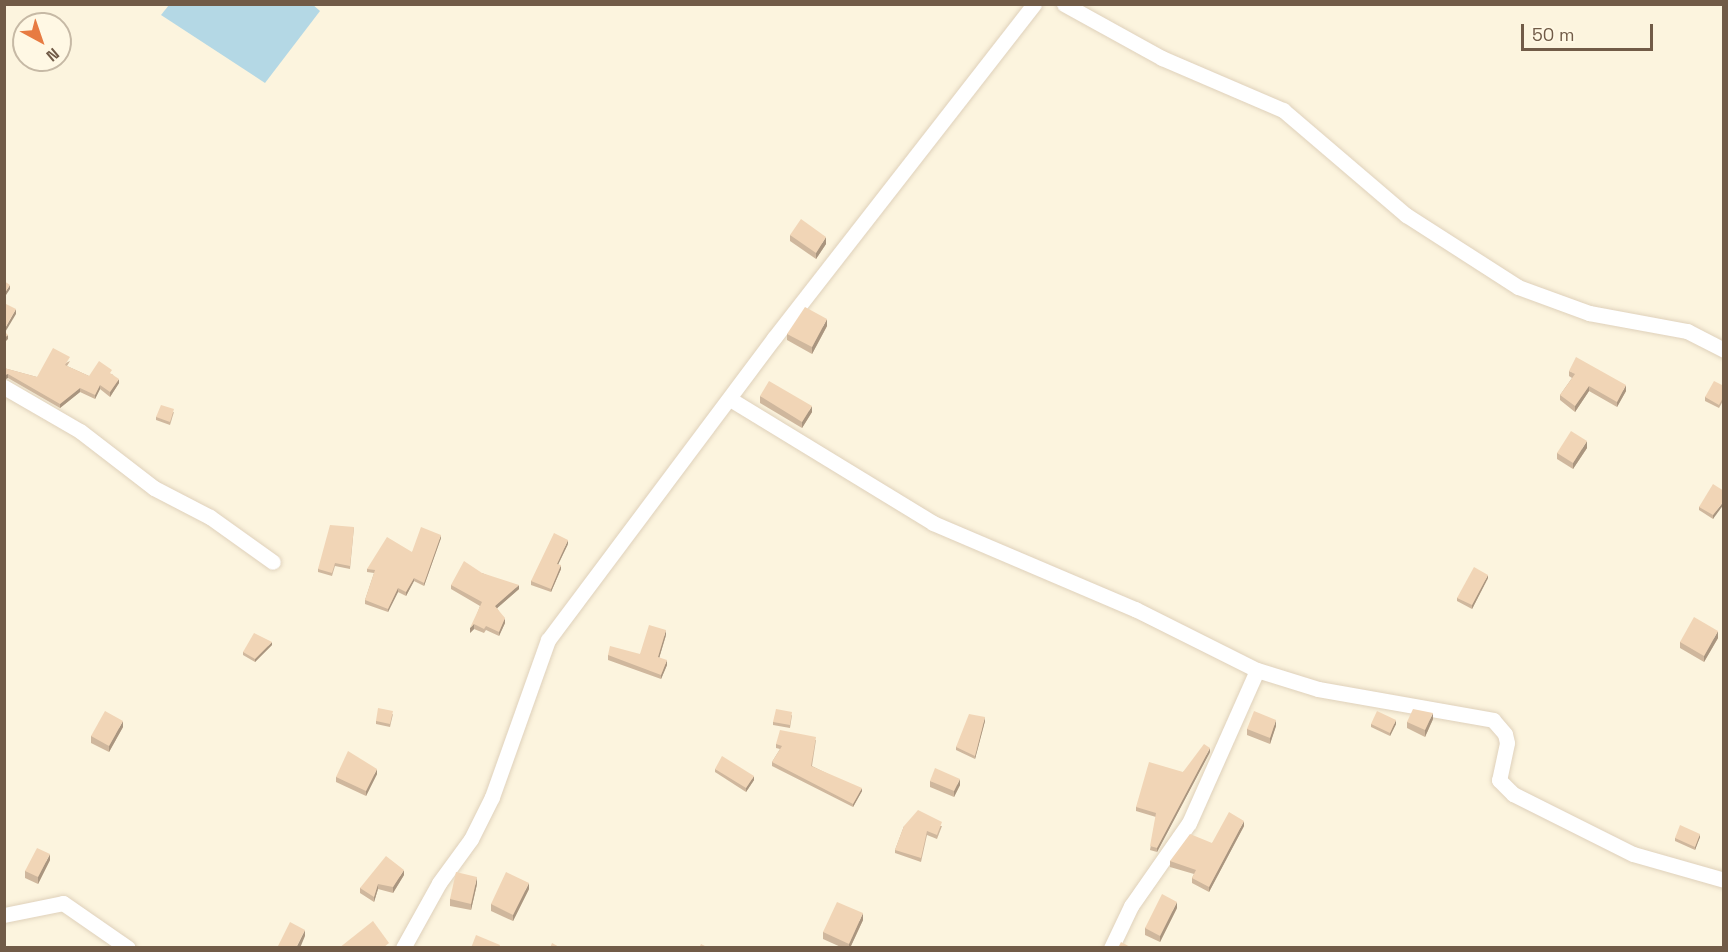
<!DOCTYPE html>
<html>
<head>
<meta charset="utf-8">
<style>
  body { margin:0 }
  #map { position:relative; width:1728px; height:952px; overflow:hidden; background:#fcf4de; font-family:"Space Grotesk",sans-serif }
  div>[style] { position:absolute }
  .water>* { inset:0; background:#b4d8e5 }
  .roads { filter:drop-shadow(0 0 2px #dfd1bb) drop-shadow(0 0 2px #dfd1bb) }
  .street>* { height:15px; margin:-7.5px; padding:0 7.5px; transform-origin:7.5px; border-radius:7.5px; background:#fff }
  .wall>* { inset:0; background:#cfb79d }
  .shaded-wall>* { inset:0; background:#a9957f }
  .building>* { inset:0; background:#f1d5b6 }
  span { translate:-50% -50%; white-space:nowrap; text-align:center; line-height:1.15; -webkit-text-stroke:4.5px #fff8e4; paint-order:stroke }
  .frame { position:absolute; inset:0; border:6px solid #715b47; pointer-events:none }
  .north { position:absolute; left:12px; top:12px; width:60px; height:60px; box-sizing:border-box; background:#fff8e4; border:2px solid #c6b9a5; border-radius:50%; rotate:140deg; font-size:16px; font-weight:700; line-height:24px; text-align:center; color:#715b47 }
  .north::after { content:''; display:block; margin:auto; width:21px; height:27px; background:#e77b42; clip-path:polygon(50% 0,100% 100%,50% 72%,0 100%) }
  .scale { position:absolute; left:1521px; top:24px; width:132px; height:27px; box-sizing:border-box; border:3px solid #715b47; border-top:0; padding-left:8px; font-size:18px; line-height:21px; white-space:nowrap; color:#715b47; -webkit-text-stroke:4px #fff8e4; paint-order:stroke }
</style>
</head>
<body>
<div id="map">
  <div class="water">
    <i style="clip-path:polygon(169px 5px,312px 4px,320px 11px,265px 83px,161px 15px)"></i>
  </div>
  <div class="roads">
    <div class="street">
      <i style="left:1064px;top:4px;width:112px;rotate:28.9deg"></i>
      <i style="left:1162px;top:58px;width:132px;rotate:23.3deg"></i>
      <i style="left:1283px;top:110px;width:162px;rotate:40.5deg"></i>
      <i style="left:1406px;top:215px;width:133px;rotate:32.7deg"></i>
      <i style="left:1518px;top:287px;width:76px;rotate:20.1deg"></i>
      <i style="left:1589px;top:313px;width:100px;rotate:10.4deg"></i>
      <i style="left:1687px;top:331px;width:42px;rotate:27.2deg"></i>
      <i style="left:4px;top:387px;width:88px;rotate:30.1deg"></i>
      <i style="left:80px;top:431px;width:93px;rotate:37.6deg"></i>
      <i style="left:154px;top:488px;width:63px;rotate:27.4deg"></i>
      <i style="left:210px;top:517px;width:77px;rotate:35.5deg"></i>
      <i style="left:730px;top:399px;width:238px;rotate:31.4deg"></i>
      <i style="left:933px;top:523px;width:220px;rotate:23.1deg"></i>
      <i style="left:1135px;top:609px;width:136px;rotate:26.6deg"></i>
      <i style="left:1257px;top:670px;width:64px;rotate:17.3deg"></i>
      <i style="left:1318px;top:689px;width:178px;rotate:10deg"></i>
      <i style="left:1493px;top:720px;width:18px;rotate:49deg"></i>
      <i style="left:1505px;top:734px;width:9px;rotate:77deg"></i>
      <i style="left:1507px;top:743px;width:38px;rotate:102deg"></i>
      <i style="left:1499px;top:780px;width:20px;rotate:45deg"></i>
      <i style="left:1513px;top:794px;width:134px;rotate:26.6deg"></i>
      <i style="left:1633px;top:854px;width:95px;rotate:15.9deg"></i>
      <i style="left:4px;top:915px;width:60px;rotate:-11.5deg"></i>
      <i style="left:63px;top:903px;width:79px;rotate:34.7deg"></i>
      <i style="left:403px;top:948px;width:74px;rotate:-61deg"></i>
      <i style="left:439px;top:883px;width:54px;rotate:-54deg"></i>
      <i style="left:471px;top:839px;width:47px;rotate:-63.4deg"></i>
      <i style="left:492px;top:797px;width:167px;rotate:-70.4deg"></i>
      <i style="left:548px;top:640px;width:377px;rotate:-53.2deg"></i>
      <i style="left:774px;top:338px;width:423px;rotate:-52.1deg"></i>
      <i style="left:1111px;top:948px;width:47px;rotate:-64.5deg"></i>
      <i style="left:1131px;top:906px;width:101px;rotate:-55.1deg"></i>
      <i style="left:1189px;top:823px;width:167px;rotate:-66deg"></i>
    </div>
  </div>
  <div class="wall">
    <i style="clip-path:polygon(790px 235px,826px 244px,816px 259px,790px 241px)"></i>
    <i style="clip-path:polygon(827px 326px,812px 354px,787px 340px,787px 334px)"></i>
    <i style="clip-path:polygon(70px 361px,67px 366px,89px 376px,112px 374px,119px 383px,110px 397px,100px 389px,95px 399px,80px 392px,60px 408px,8px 378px,4px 368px,37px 377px)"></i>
    <i style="clip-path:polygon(1569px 371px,1626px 391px,1617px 407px,1589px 391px,1575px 412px,1560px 400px,1560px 395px,1572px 378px,1569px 376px)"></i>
    <i style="clip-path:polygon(1724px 386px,1724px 399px,1719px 408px,1705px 401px,1705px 397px)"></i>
    <i style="clip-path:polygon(760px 396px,812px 412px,802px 428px,760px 403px)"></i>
    <i style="clip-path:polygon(174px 412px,170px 425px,156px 420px,156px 417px)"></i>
    <i style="clip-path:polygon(1587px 448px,1573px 469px,1557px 459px,1557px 453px)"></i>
    <i style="clip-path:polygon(1724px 491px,1713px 519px,1699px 510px,1699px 507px)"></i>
    <i style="clip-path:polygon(354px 527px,350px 569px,335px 566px,332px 576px,318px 572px,318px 569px)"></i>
    <i style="clip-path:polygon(441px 538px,424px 586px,414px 581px,406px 596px,398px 592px,388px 612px,365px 604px,365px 600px,374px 573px,367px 572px,367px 569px,412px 552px)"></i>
    <i style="clip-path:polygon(568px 544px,558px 564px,561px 569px,551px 592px,531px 585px,531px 581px)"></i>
    <i style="clip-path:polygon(482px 573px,519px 589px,497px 608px,505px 623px,499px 636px,486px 630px,484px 633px,474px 629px,470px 633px,480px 606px,451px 589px,451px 585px)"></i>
    <i style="clip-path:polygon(1488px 578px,1472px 609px,1457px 601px,1457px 598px)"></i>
    <i style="clip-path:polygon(666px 635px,659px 658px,667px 665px,661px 679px,608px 660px,608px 655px,640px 654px)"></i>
    <i style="clip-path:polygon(1718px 638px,1704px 662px,1680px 648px,1680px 642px)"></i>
    <i style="clip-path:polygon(272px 645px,255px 662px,243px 655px,243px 652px)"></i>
    <i style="clip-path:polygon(393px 714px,390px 727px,376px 724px,376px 721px)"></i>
    <i style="clip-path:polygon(792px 715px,790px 728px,773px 725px,773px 722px)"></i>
    <i style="clip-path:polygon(1433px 719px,1425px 737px,1407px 728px,1407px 722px)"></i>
    <i style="clip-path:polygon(985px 721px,975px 759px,956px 750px,956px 747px)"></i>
    <i style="clip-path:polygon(1371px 724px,1396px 724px,1390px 736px,1371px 727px)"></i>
    <i style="clip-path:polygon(1276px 726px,1270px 744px,1247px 735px,1247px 729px)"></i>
    <i style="clip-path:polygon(123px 727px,109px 752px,91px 743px,91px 736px)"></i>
    <i style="clip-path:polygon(816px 740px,812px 766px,862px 791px,853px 807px,772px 766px,772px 762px,780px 749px,776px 748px,776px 744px)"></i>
    <i style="clip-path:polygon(1210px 752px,1157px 852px,1150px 850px,1156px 817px,1136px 811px,1136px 807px)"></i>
    <i style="clip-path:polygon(715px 769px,754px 780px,746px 792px,715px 772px)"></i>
    <i style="clip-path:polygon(377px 774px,366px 796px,336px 782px,336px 777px)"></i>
    <i style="clip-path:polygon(930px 781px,960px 785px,954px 797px,930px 787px)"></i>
    <i style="clip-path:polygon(904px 826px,942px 826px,937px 839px,927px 835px,921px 862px,895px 853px,895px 850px)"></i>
    <i style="clip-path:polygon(1244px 826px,1209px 892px,1192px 883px,1192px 878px,1194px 874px,1170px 867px,1170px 861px,1212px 843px)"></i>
    <i style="clip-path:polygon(1700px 837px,1695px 850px,1675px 841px,1675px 838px)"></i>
    <i style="clip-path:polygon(50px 860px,38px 884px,25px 878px,25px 871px)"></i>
    <i style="clip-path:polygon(404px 875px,393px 893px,378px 889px,374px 902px,360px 893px,360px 888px)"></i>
    <i style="clip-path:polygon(477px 884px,471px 910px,450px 906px,450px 899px)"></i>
    <i style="clip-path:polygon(529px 889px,513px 921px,491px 911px,491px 904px)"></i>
    <i style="clip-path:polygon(1177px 908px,1160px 942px,1145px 935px,1145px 928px)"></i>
    <i style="clip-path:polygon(863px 920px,850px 948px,843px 948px,823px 939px,823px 932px)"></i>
  </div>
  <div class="shaded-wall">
    <i style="clip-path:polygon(826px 237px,826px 244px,816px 259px,816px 253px)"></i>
    <i style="clip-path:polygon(10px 285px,10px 289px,4px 298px,4px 294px)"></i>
    <i style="clip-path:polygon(16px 309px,16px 314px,4px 334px,4px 330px)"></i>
    <i style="clip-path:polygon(827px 319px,827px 326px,812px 354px,812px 347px)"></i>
    <i style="clip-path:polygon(8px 335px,8px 339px,4px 343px,4px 338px)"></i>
    <i style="clip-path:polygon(8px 374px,8px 378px,4px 380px,4px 375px)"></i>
    <i style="clip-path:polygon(119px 379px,119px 383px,110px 397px,110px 392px)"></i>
    <i style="clip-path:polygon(100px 385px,100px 389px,95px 399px,95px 395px)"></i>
    <i style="clip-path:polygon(1626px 385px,1626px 391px,1617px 407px,1617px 402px)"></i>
    <i style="clip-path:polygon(1589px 386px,1589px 391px,1575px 412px,1575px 406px)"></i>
    <i style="clip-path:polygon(80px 388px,80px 392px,60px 408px,60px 404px)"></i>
    <i style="clip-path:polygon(812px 406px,812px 412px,802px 428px,802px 422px)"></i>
    <i style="clip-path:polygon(1587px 441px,1587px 448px,1573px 469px,1573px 463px)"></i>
    <i style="clip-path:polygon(1724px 501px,1724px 504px,1713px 519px,1713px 515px)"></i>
    <i style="clip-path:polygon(441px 535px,441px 538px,424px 586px,424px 583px)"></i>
    <i style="clip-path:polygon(568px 540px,568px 544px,557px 567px,557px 564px)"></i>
    <i style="clip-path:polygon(561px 565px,561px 569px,551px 592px,551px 589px)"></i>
    <i style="clip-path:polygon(1488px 575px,1488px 578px,1472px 609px,1472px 605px)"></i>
    <i style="clip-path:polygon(414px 578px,414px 581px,406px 596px,406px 592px)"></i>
    <i style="clip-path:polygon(519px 585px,519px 589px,495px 610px,495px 606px)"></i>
    <i style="clip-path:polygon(398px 588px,398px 592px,388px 612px,388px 609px)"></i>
    <i style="clip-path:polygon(505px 618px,505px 623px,499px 636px,499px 632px)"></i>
    <i style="clip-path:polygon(474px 624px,474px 629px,470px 633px,470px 628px)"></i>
    <i style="clip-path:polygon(666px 630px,666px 635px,658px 662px,658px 657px)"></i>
    <i style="clip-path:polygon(1718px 631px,1718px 638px,1704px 662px,1704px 656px)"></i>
    <i style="clip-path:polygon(272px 642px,272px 645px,255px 662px,255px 659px)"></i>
    <i style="clip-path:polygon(667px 660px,667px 665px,661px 679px,661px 675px)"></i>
    <i style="clip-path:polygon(1433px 713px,1433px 719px,1425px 737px,1425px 730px)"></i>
    <i style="clip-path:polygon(985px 717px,985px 721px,975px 759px,975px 756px)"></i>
    <i style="clip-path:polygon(1276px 720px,1276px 726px,1270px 744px,1270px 738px)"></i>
    <i style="clip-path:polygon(1396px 720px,1396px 724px,1390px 736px,1390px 733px)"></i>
    <i style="clip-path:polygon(123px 721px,123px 727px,109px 752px,109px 746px)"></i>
    <i style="clip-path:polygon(1210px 748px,1210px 752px,1157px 852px,1157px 848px)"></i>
    <i style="clip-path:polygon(377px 769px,377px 774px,366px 796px,366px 791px)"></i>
    <i style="clip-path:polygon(754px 776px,754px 780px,746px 792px,746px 788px)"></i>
    <i style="clip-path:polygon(960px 779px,960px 785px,954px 797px,954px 791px)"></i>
    <i style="clip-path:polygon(862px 788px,862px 791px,853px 807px,853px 804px)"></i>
    <i style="clip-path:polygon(1244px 821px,1244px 826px,1209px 892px,1209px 887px)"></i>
    <i style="clip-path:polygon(1700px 834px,1700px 837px,1695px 850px,1695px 847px)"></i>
    <i style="clip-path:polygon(50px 854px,50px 860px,38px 884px,38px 877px)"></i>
    <i style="clip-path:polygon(404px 870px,404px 875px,393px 893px,393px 887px)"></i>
    <i style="clip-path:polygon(477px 877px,477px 884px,471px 910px,471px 904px)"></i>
    <i style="clip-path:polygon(529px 883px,529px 889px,513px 921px,513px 915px)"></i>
    <i style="clip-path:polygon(378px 884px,378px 889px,374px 902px,374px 897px)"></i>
    <i style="clip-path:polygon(1177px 902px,1177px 908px,1160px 942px,1160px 936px)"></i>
    <i style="clip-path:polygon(863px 913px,863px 920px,850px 948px,849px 948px,849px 944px)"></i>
    <i style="clip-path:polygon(305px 930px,305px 936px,300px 948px,296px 948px)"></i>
  </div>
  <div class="building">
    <i style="clip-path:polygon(801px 219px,826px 237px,816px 253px,790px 235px)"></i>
    <i style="clip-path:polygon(4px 281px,10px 285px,4px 294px)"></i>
    <i style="clip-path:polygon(4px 303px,16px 309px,4px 330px)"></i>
    <i style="clip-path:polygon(805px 307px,827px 319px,812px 347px,787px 334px)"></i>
    <i style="clip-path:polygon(4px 331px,8px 335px,4px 338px)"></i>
    <i style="clip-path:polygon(53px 348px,70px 357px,65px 365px,89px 376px,99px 361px,112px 370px,110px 373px,119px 379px,110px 392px,100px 385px,95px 395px,80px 388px,60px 404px,8px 374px,4px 375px,4px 368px,37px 377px)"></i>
    <i style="clip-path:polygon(1576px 357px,1626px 385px,1617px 402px,1589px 386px,1575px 406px,1560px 395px,1575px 374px,1569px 371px)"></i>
    <i style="clip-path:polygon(769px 381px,812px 406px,802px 422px,760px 396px)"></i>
    <i style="clip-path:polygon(1714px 381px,1724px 386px,1724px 396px,1719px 405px,1705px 397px)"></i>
    <i style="clip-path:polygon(161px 405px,174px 409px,170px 422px,156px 417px)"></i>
    <i style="clip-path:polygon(1571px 431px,1587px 441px,1573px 463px,1557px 453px)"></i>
    <i style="clip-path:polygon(1713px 484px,1724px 491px,1724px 501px,1713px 515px,1699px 507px)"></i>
    <i style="clip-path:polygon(330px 525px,354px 527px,350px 566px,335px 563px,332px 573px,318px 569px)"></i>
    <i style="clip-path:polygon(421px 527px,441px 535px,424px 583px,414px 578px,406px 592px,398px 588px,388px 609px,365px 600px,375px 570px,367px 569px,387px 537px,412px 552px)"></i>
    <i style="clip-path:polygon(554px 533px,568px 540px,557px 564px,561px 565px,551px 589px,531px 581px)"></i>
    <i style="clip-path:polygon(464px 561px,482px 573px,519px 585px,495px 606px,505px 618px,499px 632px,486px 626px,484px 629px,474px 624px,470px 628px,482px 602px,451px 585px)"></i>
    <i style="clip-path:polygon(1474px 567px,1488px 575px,1472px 605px,1457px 598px)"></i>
    <i style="clip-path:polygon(1694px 617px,1718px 631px,1704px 656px,1680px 642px)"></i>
    <i style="clip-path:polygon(649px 625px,666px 630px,658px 657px,667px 660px,661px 675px,608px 655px,610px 646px,640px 654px)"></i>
    <i style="clip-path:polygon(254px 633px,272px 642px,255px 659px,243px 652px)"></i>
    <i style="clip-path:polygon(378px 708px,393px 711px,390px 724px,376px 721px)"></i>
    <i style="clip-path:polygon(776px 709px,792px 712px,790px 725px,773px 722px)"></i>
    <i style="clip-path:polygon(1413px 709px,1433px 713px,1425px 730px,1407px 722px)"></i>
    <i style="clip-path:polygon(105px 711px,123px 721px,109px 746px,91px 736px)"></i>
    <i style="clip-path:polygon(1254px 711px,1276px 720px,1270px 738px,1247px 729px)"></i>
    <i style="clip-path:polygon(1377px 711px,1396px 720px,1390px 733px,1371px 724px)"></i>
    <i style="clip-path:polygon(969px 714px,985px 717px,975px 756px,956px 747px)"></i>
    <i style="clip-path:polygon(780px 730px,816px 737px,811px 766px,862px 788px,853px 804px,772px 762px,782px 746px,776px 744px)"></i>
    <i style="clip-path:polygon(1204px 744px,1210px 748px,1157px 848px,1150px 846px,1156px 813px,1136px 807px,1149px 762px,1183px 772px)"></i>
    <i style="clip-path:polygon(348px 751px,377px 769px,366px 791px,336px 777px)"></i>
    <i style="clip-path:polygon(722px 756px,754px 776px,746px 788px,715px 769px)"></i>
    <i style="clip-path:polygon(935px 768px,960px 779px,954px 791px,930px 781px)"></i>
    <i style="clip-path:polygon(918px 810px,942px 822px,937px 835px,927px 831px,921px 858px,895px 850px,904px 826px)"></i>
    <i style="clip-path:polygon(1229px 812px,1244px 821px,1209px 887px,1192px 878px,1196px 870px,1170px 861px,1190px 834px,1212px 843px)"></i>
    <i style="clip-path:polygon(1680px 825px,1700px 834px,1695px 847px,1675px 838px)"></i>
    <i style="clip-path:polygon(37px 848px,50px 854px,38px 877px,25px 871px)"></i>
    <i style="clip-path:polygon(386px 856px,404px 870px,393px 887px,378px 884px,374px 897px,360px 888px)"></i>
    <i style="clip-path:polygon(456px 872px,477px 877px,471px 904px,450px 899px)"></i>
    <i style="clip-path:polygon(506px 872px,529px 883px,513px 915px,491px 904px)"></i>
    <i style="clip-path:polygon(1162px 894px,1177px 902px,1160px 936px,1145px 928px)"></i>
    <i style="clip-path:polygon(837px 902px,863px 913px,849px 944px,823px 932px)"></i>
    <i style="clip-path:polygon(373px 921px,389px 943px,383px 948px,339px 948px)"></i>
    <i style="clip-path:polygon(290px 922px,305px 930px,296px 948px,277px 948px)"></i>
    <i style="clip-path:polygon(476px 935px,500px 945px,499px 948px,471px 948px)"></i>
    <i style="clip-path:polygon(1121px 942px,1132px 948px,1118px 948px)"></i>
    <i style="clip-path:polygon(552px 943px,561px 948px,550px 948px)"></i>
    <i style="clip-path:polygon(701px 944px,709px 948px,699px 948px)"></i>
  </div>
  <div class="frame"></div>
  <div class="north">N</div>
  <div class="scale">50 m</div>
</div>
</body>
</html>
